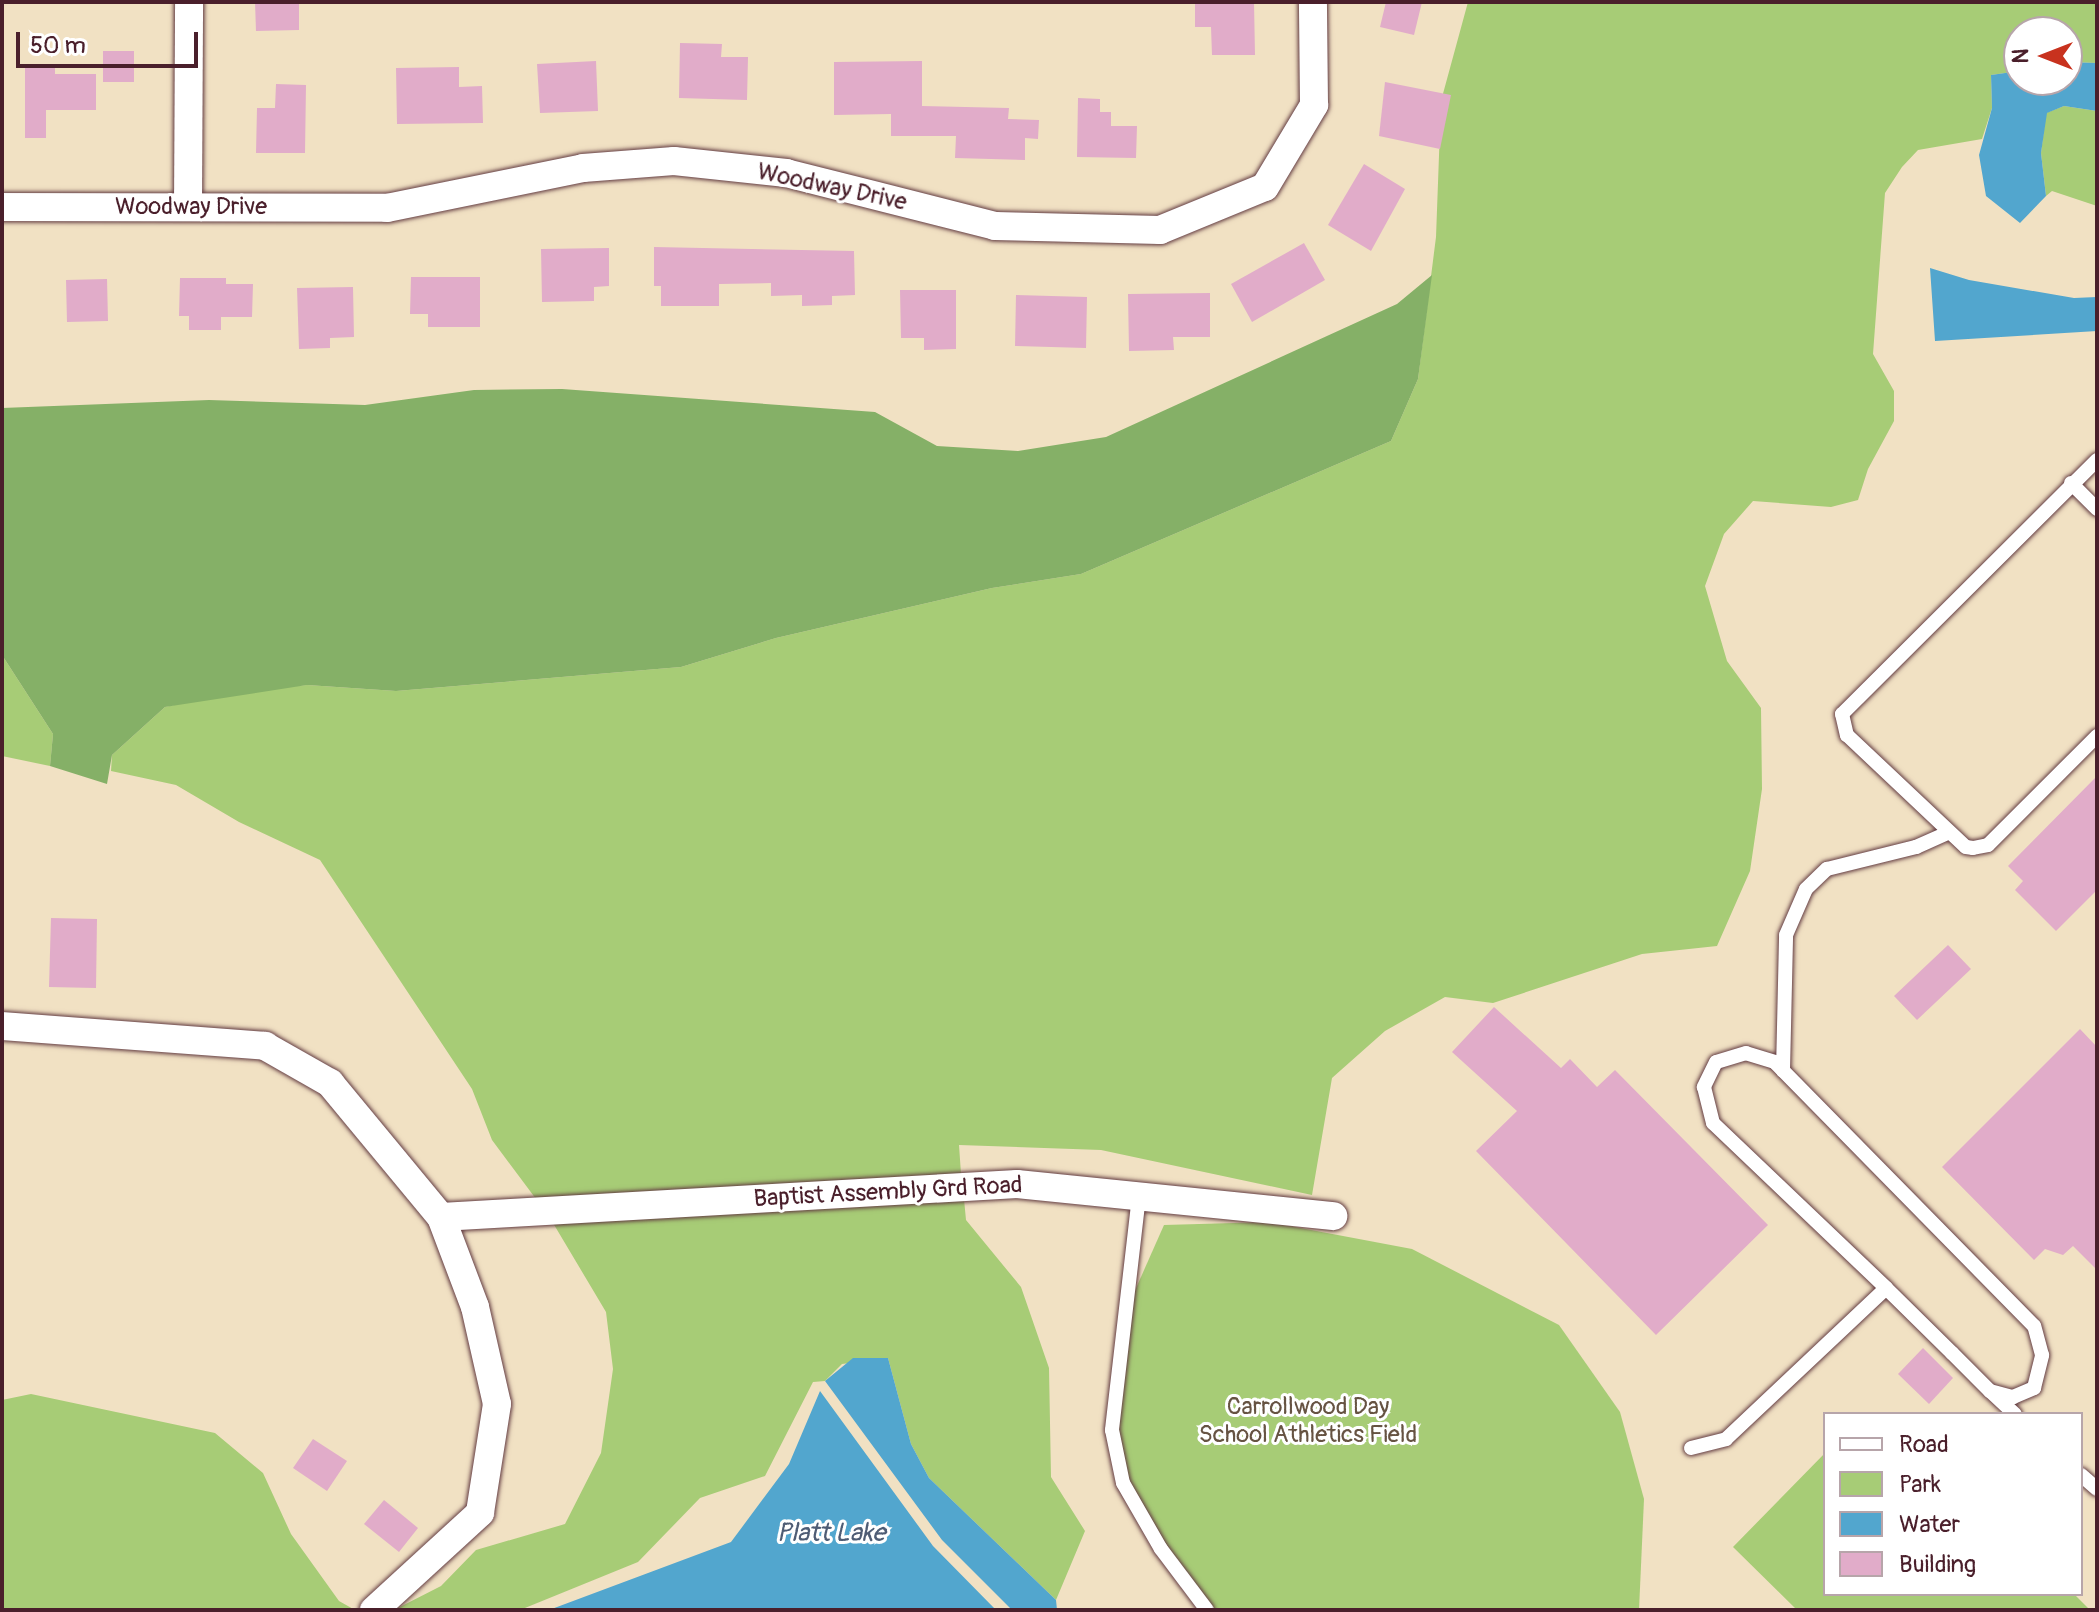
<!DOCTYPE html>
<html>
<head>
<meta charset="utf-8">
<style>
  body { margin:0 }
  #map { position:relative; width:2099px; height:1612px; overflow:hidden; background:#f1e1c3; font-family:Pangolin,sans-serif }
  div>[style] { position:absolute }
  .green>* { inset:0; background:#a7cc76 }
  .forest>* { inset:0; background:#85b067 }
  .water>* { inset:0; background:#52a6ce }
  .building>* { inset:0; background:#e1acc9 }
  .roads { filter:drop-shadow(0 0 2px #633c42) drop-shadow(0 0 2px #633c42) }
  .lane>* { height:14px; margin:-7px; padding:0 7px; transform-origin:7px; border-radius:7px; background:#fff }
  .street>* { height:28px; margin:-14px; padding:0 14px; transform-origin:14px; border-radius:14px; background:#fff }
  span { translate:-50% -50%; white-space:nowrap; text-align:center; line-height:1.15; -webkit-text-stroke:6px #fff; paint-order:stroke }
  .street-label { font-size:24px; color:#4a1f2b }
  .park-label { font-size:24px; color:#665342 }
  .water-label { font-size:26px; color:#4e5c74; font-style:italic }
  .frame { position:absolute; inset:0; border:4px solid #4a1f2b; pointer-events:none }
  .legend { position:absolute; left:1823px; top:1412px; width:260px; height:184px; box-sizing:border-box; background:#fff; border:2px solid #b7a5aa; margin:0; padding:10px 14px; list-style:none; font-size:24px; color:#4a1f2b }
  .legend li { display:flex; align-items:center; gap:16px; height:40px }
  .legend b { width:40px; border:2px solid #b7a5aa }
  .north { position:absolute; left:2003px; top:16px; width:80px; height:80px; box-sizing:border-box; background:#fff; border:2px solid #b7a5aa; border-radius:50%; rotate:270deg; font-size:22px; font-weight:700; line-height:32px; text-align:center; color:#4a1f2b }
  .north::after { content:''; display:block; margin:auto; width:28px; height:36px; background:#c8321e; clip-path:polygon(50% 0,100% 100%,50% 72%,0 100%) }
  .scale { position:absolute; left:16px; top:32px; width:182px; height:36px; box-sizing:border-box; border:4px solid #4a1f2b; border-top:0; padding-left:10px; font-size:24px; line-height:28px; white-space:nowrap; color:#4a1f2b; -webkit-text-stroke:6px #fff; paint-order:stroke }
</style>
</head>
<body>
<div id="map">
  <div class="green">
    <i style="clip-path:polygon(1468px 2px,2097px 2px,2097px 63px,2067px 62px,2067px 32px,2019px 32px,2019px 71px,1991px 75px,1992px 108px,1982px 139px,1918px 150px,1902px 167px,1885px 193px,1873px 354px,1894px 391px,1894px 421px,1868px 469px,1858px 500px,1831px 507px,1753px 501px,1724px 534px,1705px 586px,1727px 661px,1761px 708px,1762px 789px,1750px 871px,1717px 946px,1642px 954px,1493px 1003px,1445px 997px,1385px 1031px,1332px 1078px,1312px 1195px,1101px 1150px,959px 1145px,961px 1174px,536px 1199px,492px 1140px,472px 1089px,320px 860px,239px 822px,176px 785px,111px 771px,112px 755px,165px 707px,233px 692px,307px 685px,396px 691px,681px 667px,776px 638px,992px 588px,1081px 574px,1391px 441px,1418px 379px,1436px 237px,1441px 101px)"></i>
    <i style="clip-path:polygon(2064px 106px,2097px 111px,2097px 206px,2052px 191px,2046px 196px,2041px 153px,2046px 113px)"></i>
    <i style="clip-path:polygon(2px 655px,53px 734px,50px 766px,2px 756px)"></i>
    <i style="clip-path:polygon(964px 1199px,966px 1220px,1021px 1287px,1049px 1368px,1051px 1477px,1085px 1531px,1056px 1600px,929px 1478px,911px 1444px,888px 1358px,842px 1364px,825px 1381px,813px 1382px,765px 1476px,700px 1498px,638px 1562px,520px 1610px,394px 1610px,441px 1586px,476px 1550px,565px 1524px,601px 1453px,613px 1369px,606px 1312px,553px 1223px)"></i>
    <i style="clip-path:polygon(1269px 1222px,1412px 1249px,1559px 1325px,1620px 1412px,1644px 1499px,1639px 1610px,1205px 1610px,1127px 1490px,1114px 1435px,1133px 1295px,1164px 1225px)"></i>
    <i style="clip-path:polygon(31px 1394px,215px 1433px,263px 1473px,291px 1534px,339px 1601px,355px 1610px,2px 1610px,2px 1400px)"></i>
    <i style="clip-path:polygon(1825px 1453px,1825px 1594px,2074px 1594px,2090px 1610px,1797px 1610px,1733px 1547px)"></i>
  </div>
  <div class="forest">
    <i style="clip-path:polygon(1432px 275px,1418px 379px,1391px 441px,1081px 574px,992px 588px,776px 638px,681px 667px,396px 691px,307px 685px,165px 707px,112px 755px,107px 784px,50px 766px,53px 734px,2px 655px,2px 408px,209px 400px,365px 405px,474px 390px,562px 389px,875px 412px,937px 446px,1018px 451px,1106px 437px,1397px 304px)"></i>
  </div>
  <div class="water">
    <i style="clip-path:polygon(2067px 62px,2097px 63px,2097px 111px,2064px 106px,2047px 113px,2041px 153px,2046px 196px,2020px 223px,1986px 196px,1979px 155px,1992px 108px,1991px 75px,2019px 71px,2019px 80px,2067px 80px)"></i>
    <i style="clip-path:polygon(1930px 268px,1969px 280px,2074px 298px,2097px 297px,2097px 331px,1935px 341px)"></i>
    <i style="clip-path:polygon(853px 1358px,888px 1358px,911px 1444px,929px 1478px,1056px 1600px,1057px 1610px,1012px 1610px,942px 1540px,825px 1381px)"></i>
    <i style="clip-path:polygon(820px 1391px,933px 1546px,996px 1610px,549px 1610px,731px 1542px,789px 1464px)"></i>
  </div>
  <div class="building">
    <i style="clip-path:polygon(255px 2px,299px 2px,299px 30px,256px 31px)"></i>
    <i style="clip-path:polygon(1195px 2px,1254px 2px,1255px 55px,1212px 55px,1211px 27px,1195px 27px)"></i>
    <i style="clip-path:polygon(1386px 2px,1422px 2px,1414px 35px,1380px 27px)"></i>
    <i style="clip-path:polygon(680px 43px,722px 44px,721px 57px,748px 57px,747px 100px,679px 98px)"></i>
    <i style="clip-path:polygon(103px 51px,134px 51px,134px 82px,103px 82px)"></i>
    <i style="clip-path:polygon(596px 61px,598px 111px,540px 113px,537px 64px)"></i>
    <i style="clip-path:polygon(922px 61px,922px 106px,1009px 108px,1008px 119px,1039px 120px,1038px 139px,1025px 138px,1025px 160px,955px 158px,956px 136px,891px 136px,891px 114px,834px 115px,834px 62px)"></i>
    <i style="clip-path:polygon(25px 64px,55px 64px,55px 74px,96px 74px,96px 110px,46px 110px,46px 138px,25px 138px)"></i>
    <i style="clip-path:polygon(459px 67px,459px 87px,482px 86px,483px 123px,397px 124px,396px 68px)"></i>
    <i style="clip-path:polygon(1385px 82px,1451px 95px,1440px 149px,1379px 136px)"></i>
    <i style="clip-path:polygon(276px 84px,306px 85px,305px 153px,256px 153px,257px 108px,275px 108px)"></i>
    <i style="clip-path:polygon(1078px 98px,1100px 99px,1100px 112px,1111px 112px,1111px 126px,1137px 126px,1136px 158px,1077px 157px)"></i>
    <i style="clip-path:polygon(1364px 164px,1405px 189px,1371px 251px,1328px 225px)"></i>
    <i style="clip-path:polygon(1304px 243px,1325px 280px,1252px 322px,1231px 284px)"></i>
    <i style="clip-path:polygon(654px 247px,854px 251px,855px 295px,832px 296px,832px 305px,802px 306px,802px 295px,771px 296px,771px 283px,719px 284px,719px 306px,661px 306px,661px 286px,654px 286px)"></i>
    <i style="clip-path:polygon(609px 248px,609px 286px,594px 287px,594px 301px,542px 302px,541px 249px)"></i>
    <i style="clip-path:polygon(411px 277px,480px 277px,480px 327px,428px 327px,428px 314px,410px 314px)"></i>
    <i style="clip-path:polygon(180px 278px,226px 278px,226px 284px,253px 284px,252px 317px,221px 317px,221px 330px,189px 330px,189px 316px,179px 316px)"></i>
    <i style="clip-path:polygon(107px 279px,108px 321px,67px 322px,66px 280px)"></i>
    <i style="clip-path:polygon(353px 287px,354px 337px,330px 338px,330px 348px,299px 349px,297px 288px)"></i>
    <i style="clip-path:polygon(900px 290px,956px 290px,956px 349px,924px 350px,924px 338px,901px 338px)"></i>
    <i style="clip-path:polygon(1210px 293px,1210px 337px,1173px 337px,1174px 350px,1129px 351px,1128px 294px)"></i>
    <i style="clip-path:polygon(1016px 295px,1087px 297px,1086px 348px,1015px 346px)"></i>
    <i style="clip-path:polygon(2097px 776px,2097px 890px,2056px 931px,2015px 890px,2023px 881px,2008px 866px)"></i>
    <i style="clip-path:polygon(51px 918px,97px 919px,96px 988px,49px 987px)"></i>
    <i style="clip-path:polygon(1948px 945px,1971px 969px,1917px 1020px,1894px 996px)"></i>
    <i style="clip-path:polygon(1494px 1007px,1561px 1068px,1570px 1059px,1597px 1087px,1615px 1070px,1768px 1225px,1656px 1335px,1476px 1151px,1517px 1111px,1452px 1052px)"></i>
    <i style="clip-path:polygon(2080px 1029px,2097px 1047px,2097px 1270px,2073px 1246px,2063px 1255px,2045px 1249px,2034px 1260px,1942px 1167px)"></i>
    <i style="clip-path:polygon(1923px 1348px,1953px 1378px,1929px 1404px,1898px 1374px)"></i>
    <i style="clip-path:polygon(313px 1439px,347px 1461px,327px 1491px,293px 1468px)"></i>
    <i style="clip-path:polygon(384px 1500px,418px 1528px,399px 1552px,364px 1524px)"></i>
  </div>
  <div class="roads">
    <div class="lane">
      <i style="left:2097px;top:460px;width:360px;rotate:135.1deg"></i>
      <i style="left:1842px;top:714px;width:22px;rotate:77deg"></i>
      <i style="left:1847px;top:735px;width:163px;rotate:43.3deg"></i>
      <i style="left:1966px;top:847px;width:7px;rotate:8deg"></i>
      <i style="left:1973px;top:848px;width:15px;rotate:-11deg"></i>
      <i style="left:1988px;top:845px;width:154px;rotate:-45deg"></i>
      <i style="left:2071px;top:483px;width:37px;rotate:45deg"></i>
      <i style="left:1783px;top:1071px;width:136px;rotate:-88.7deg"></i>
      <i style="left:1786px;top:935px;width:50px;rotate:-66.5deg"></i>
      <i style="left:1806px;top:889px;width:29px;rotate:-44deg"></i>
      <i style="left:1827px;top:869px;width:92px;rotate:-13.9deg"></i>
      <i style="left:1916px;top:847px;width:36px;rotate:-24deg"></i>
      <i style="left:1139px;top:1196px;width:236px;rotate:96.6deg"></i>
      <i style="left:1112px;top:1430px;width:54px;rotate:78.3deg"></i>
      <i style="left:1123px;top:1483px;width:76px;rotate:60.1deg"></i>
      <i style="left:1161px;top:1549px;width:76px;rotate:53deg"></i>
      <i style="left:1990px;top:1391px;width:24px;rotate:15deg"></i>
      <i style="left:2013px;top:1397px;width:23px;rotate:-23deg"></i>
      <i style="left:2034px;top:1388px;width:34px;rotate:-76deg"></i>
      <i style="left:2042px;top:1355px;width:30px;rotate:-105deg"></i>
      <i style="left:2034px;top:1326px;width:370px;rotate:-134.5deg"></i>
      <i style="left:1775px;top:1062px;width:30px;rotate:-163deg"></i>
      <i style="left:1746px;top:1053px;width:31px;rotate:163deg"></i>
      <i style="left:1716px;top:1062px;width:28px;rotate:116deg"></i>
      <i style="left:1704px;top:1087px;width:37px;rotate:76deg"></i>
      <i style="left:1713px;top:1123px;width:239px;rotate:43.6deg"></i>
      <i style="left:1886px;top:1288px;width:93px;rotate:44.6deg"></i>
      <i style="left:1952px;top:1353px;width:54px;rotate:45deg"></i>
      <i style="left:1990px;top:1391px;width:34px;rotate:43deg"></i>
      <i style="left:1691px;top:1448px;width:36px;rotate:-14deg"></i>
      <i style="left:1726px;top:1439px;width:220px;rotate:-43.3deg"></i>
      <i style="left:2081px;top:1475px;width:21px;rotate:41deg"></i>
    </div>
    <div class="street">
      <i style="left:2px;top:207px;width:385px;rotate:0.1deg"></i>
      <i style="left:387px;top:208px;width:200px;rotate:-11.5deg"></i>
      <i style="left:583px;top:168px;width:91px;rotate:-4.4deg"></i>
      <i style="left:674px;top:161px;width:113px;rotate:6.1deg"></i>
      <i style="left:786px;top:173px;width:216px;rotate:14.2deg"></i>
      <i style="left:995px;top:226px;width:165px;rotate:1.4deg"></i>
      <i style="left:1160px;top:230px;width:113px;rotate:-22.3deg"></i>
      <i style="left:1265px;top:187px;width:96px;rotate:-59.1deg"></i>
      <i style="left:1314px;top:105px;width:103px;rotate:-90.6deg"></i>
      <i style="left:188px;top:207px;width:205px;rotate:-89.7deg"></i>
      <i style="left:2px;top:1026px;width:264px;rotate:4.3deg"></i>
      <i style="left:265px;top:1046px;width:75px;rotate:29.6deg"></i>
      <i style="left:330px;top:1083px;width:174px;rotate:50.4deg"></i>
      <i style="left:441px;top:1217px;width:96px;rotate:69.3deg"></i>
      <i style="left:475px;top:1307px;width:99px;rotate:77.2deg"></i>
      <i style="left:497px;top:1404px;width:110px;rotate:98.9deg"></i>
      <i style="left:480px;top:1513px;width:144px;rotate:137.5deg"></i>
      <i style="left:441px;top:1217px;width:577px;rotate:-3.28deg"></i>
      <i style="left:1017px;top:1184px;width:318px;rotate:5.8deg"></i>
    </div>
  </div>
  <div class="street-label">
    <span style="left:832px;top:187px;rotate:12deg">Woodway Drive</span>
    <span style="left:191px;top:207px">Woodway Drive</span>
    <span style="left:888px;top:1192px;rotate:-3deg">Baptist Assembly Grd Road</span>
  </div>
  <div class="park-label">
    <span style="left:1308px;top:1421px">Carrollwood Day<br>School Athletics Field</span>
  </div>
  <div class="water-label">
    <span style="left:831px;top:1534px">Platt Lake</span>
  </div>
  <div class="frame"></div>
  <ul class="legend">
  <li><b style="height:10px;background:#fff"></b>Road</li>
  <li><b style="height:22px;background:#a7cc76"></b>Park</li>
  <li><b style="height:22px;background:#52a6ce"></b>Water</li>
  <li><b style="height:22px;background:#e1acc9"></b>Building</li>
  </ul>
  <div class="north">N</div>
  <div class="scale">50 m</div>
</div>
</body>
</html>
